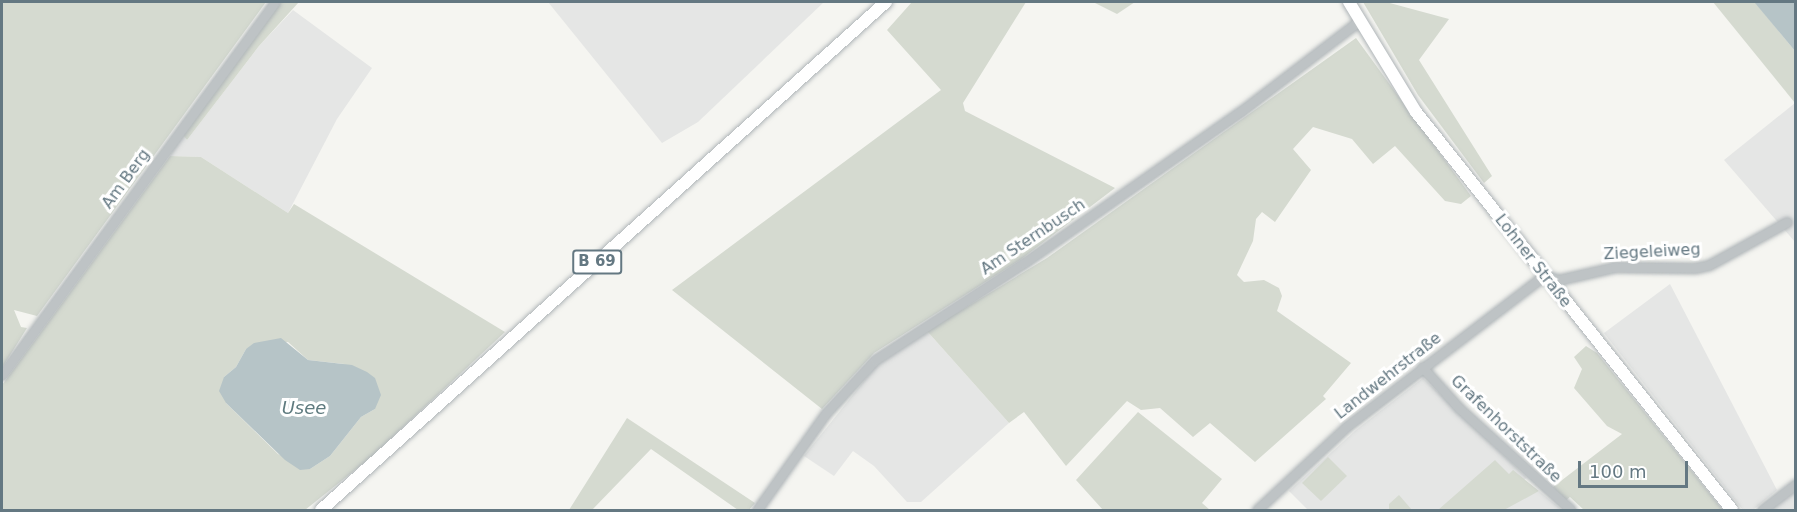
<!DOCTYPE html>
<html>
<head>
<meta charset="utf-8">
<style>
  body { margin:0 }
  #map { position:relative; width:1797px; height:512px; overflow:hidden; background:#f5f5f1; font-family:"DejaVu Sans",sans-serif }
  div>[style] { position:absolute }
  .built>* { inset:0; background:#e5e6e5 }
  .green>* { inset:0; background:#d5dad0 }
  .water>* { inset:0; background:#b6c4c7 }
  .roads { filter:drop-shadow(0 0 2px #afb5b8) drop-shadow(0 0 2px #afb5b8) }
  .minor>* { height:9px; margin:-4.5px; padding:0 4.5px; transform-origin:4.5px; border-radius:4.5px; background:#bec3c5 }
  .major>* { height:12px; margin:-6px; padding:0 6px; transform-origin:6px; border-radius:6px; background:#fff }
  span { translate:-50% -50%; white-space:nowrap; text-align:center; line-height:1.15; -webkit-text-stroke:6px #fff; paint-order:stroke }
  .shield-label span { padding:2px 4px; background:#fff; border:2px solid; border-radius:4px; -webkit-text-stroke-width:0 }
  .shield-label { font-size:15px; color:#647882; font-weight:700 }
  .street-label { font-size:16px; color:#647882 }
  .water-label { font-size:18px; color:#5f7b7f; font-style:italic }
  .frame { position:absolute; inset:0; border:3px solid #647882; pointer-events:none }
  .scale { position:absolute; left:1578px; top:461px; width:110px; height:27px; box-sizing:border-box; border:3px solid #647882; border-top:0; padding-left:8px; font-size:18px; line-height:21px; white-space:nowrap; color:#647882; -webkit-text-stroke:4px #fff; paint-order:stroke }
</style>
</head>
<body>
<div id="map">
  <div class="built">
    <i style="clip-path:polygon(548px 2px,824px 2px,698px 122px,662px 143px)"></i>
    <i style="clip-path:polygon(293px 10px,372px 68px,337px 119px,288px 213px,201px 157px,170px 156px,182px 134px,187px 140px,259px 46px)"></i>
    <i style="clip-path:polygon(1795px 103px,1795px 242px,1724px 160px)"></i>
    <i style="clip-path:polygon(1670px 284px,1777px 490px,1753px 510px,1742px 509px,1604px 333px)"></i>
    <i style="clip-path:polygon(927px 331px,1009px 423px,921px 502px,907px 502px,874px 466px,853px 451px,834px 476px,804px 456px,876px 366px)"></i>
    <i style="clip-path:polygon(1423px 378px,1527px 478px,1457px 510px,1308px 510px,1289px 491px,1356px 430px)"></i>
    <i style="clip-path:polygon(1795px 488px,1795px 510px,1767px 510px)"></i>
    <i style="clip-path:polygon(1539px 491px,1562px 510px,1504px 510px,1506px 506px)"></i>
  </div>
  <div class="green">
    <i style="clip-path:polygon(2px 2px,266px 2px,37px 316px,14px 310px,21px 327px,27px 328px,2px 368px)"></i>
    <i style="clip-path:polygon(281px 2px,299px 2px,259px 46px,187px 140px,182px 134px)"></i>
    <i style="clip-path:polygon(912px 2px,1026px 2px,963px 103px,965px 111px,1115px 188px,1020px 260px,874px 353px,822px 409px,672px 290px,941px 90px,887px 30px)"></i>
    <i style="clip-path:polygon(1093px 2px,1135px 2px,1117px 14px)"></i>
    <i style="clip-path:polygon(1363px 2px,1386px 2px,1449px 19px,1419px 60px,1492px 176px,1484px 183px,1418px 95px)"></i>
    <i style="clip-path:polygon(1713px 2px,1755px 2px,1795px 51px,1795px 103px)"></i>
    <i style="clip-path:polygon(1356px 38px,1471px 196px,1461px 204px,1445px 201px,1395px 146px,1373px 164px,1352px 139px,1313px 127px,1293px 149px,1311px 170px,1275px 222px,1262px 212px,1256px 219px,1253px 241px,1237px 275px,1244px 282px,1264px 280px,1279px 288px,1282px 296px,1277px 311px,1351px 363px,1323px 396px,1326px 399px,1255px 462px,1210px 423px,1193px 437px,1160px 408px,1141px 410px,1127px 401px,1066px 466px,1024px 412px,1009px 423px,927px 331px,1047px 258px)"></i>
    <i style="clip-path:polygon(evenodd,170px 156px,201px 157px,288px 213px,294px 204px,505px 332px,370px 458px,305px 510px,2px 510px,2px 385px,170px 156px,288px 342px,308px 360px,344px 364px,375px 409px,361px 417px,330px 456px,310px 469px,278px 454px,226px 403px,224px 377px,236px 367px,246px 349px,288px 342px)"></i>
    <i style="clip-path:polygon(1586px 346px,1597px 353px,1723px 510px,1584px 510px,1570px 497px,1565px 501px,1553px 487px,1622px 434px,1607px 426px,1574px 388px,1582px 369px,1574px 357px)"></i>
    <i style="clip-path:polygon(1138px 412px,1222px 479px,1202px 503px,1210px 510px,1103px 510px,1076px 480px)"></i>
    <i style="clip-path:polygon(627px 418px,755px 503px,749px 510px,738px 510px,651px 449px,592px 510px,569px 510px)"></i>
    <i style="clip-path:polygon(1328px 457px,1347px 476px,1321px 501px,1302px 483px)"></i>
    <i style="clip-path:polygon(1495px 460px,1509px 474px,1513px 470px,1539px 491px,1504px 510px,1438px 510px)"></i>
    <i style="clip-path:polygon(1399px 495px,1412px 510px,1389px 510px,1389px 504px)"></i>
  </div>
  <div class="water">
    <i style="clip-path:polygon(1755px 3px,1795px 2px,1795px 51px)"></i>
    <i style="clip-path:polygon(281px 338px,308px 360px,352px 365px,367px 372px,375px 378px,381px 395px,375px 409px,361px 417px,330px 456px,310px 469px,300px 470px,285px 460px,226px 403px,219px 391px,224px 377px,236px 367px,246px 349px,254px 343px)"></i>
  </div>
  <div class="roads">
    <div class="minor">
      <i style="left:1422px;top:367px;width:55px;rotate:47.9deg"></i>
      <i style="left:1459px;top:408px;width:151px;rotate:42.3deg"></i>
      <i style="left:2px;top:375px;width:462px;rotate:-53.8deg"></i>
      <i style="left:757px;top:510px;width:119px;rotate:-54.6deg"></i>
      <i style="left:826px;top:413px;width:72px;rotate:-47.2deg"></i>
      <i style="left:875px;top:360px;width:178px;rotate:-33.1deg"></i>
      <i style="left:1024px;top:263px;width:264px;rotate:-35deg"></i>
      <i style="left:1240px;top:112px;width:150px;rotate:-37.4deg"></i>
      <i style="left:1257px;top:510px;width:122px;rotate:-43deg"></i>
      <i style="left:1346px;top:427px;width:250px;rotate:-37.4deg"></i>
      <i style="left:1545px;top:275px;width:14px;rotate:21deg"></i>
      <i style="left:1558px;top:280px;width:58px;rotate:-12.8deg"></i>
      <i style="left:1615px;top:267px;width:80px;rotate:0.7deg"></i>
      <i style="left:1695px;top:268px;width:14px;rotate:-12deg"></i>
      <i style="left:1709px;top:265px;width:89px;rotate:-28.9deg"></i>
      <i style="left:1762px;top:510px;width:43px;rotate:-37.4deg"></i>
    </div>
    <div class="major">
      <i style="left:1349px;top:2px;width:129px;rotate:58.7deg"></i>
      <i style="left:1416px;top:112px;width:508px;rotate:51.55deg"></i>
      <i style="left:321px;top:510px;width:760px;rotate:-41.96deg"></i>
    </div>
  </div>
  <div class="shield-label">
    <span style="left:597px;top:262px">B 69</span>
  </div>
  <div class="street-label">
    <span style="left:126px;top:179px;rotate:-54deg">Am Berg</span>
    <span style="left:1033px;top:237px;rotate:-34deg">Am Sternbusch</span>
    <span style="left:1652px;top:252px;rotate:-3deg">Ziegeleiweg</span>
    <span style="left:1533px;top:261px;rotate:52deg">Lohner Straße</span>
    <span style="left:1388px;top:376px;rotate:-38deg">Landwehrstraße</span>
    <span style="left:1506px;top:429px;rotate:44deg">Grafenhorststraße</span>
  </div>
  <div class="water-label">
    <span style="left:304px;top:408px">Usee</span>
  </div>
  <div class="frame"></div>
  <div class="scale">100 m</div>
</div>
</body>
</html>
